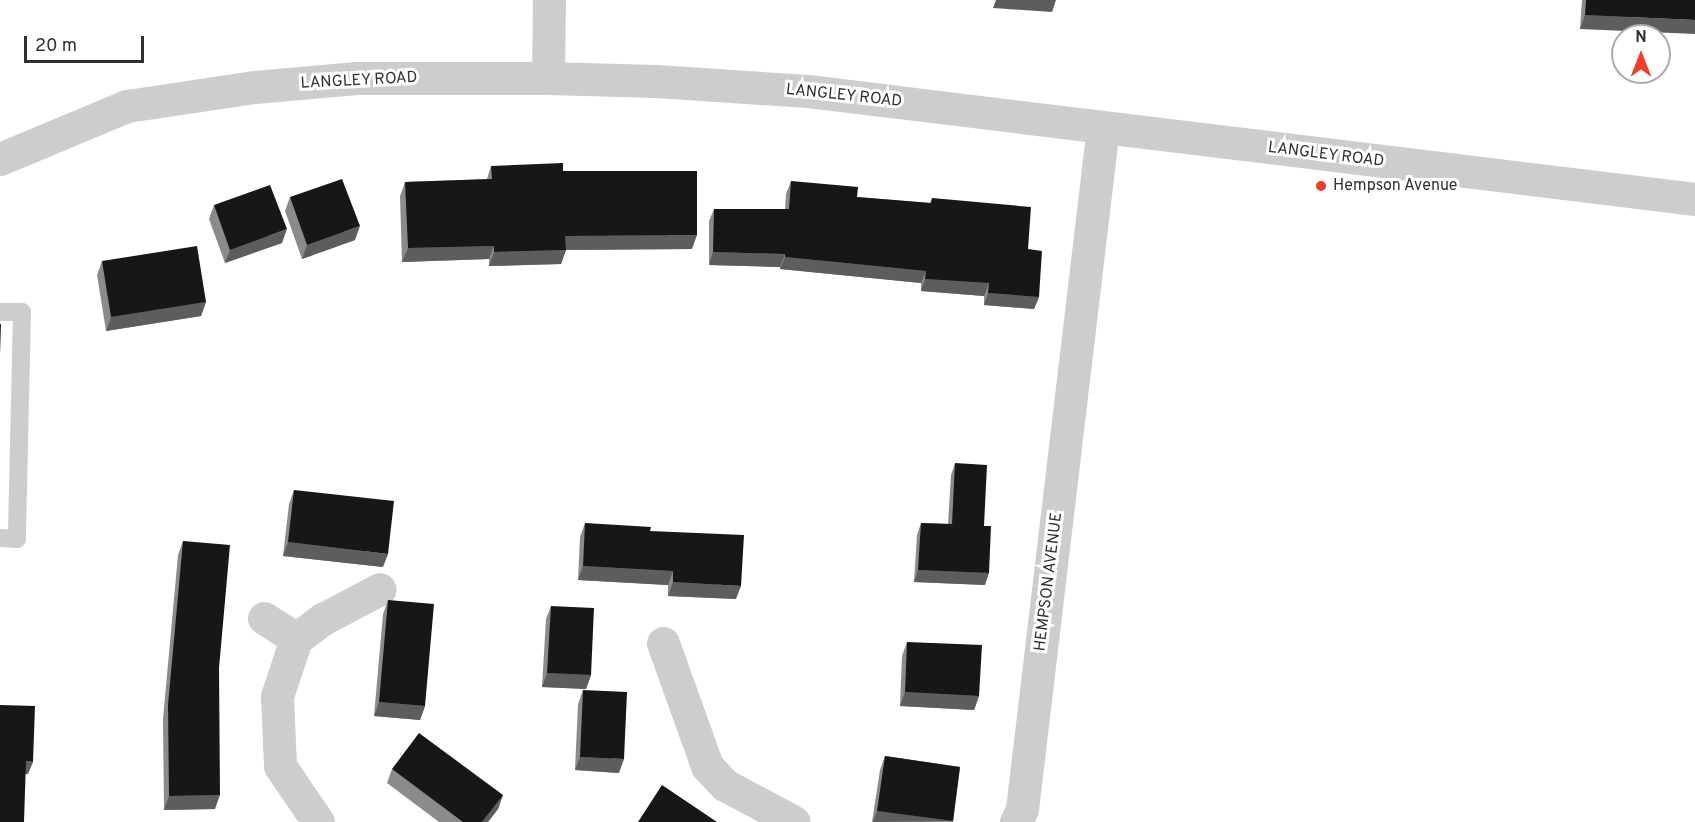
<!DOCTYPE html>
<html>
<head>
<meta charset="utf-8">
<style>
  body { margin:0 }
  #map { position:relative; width:1695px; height:822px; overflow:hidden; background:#fff; font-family:Overpass,sans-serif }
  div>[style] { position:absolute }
  .service>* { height:18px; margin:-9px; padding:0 9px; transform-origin:9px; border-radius:9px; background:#cdcdcd }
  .minor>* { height:33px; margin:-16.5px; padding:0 16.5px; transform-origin:16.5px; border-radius:16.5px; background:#cdcdcd }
  .tertiary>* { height:33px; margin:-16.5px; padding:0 16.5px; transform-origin:16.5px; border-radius:16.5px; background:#cdcdcd }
  .wall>* { inset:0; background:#8b8b8b }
  .shaded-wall>* { inset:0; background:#5d5d5d }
  .building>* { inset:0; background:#171717 }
  .dots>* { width:16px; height:16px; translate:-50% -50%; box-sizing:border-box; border:3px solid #fff; border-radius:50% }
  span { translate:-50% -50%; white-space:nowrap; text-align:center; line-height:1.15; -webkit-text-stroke:6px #fff; paint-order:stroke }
  .street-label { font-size:16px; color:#303030 }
  .poi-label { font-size:16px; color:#303030 }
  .left { translate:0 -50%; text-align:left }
  .north { position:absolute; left:1611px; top:24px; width:60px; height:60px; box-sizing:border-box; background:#fff; border:2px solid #acacac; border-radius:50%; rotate:0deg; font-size:16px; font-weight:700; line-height:24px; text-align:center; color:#303030 }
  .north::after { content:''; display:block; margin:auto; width:21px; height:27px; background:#f13c29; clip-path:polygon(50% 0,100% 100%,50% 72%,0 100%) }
  .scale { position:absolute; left:24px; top:36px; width:120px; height:27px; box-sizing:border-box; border:3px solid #303030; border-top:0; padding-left:8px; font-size:18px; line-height:21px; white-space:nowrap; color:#303030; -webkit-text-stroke:4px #fff; paint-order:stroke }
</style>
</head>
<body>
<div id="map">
  <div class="service">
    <i style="left:0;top:312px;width:22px"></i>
    <i style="left:22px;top:312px;width:227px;rotate:91.3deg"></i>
    <i style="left:17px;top:539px;width:17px;rotate:-177deg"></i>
  </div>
  <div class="minor">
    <i style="left:548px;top:78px;width:78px;rotate:-89.3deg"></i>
    <i style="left:264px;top:618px;width:38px;rotate:33deg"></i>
    <i style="left:296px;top:639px;width:34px;rotate:-37deg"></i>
    <i style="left:323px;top:619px;width:64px;rotate:-27.8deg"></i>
    <i style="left:296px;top:639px;width:60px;rotate:108.4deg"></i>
    <i style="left:277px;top:696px;width:70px;rotate:87.5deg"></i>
    <i style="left:280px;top:766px;width:68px;rotate:55.8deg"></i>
    <i style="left:663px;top:643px;width:131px;rotate:70.3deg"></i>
    <i style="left:707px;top:766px;width:26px;rotate:47deg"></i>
    <i style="left:725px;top:785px;width:78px;rotate:28.2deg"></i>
    <i style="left:1016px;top:822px;width:14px;rotate:-65deg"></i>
    <i style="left:1022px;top:809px;width:687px;rotate:-83.23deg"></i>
  </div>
  <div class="tertiary">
    <i style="left:0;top:159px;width:138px;rotate:-22.7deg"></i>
    <i style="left:127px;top:106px;width:128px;rotate:-8.5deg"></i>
    <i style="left:254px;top:87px;width:103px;rotate:-5deg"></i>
    <i style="left:357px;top:78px;width:191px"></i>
    <i style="left:548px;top:78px;width:108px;rotate:1.6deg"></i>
    <i style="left:656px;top:81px;width:152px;rotate:3.8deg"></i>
    <i style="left:808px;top:91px;width:894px;rotate:6.94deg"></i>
  </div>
  <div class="wall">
    <i style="clip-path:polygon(1582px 0,1695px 0,1580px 29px)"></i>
    <i style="clip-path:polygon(491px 166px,563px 171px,692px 249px,566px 250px,561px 264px,489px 266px,489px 259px,402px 262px,400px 196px,405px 182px,487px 179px)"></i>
    <i style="clip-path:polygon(791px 181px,857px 197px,930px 203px,932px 198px,1028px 249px,1039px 297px,1034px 309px,984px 305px,984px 296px,921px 291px,921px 283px,780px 269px,780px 267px,709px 265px,709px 221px,714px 209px,785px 209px,786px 194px)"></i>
    <i style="clip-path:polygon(290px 197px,355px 240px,302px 259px,285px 211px)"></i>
    <i style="clip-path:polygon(214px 205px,282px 243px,225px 263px,209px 219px)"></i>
    <i style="clip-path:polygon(102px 261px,206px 302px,201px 316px,106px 331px,97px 275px)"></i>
    <i style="clip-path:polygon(955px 463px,984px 526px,985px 585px,914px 582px,917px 535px,921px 523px,948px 524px,951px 475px)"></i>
    <i style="clip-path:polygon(294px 490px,383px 567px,283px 556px,289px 504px)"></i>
    <i style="clip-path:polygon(585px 523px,650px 531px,736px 599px,668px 596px,668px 585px,578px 580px,580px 537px)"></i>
    <i style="clip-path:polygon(183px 541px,219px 668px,215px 809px,164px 810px,163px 719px,178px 555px)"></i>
    <i style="clip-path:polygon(388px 600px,425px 706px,420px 720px,374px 716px,383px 614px)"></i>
    <i style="clip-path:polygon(551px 606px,591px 675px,586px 689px,542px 687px,546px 619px)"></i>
    <i style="clip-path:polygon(907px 642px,979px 696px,974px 710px,900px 706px,902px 656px)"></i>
    <i style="clip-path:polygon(583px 690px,619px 773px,575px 770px,578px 704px)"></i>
    <i style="clip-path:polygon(885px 756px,960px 767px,953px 822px,872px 822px,880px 770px)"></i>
    <i style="clip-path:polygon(392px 769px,503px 795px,498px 809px,488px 822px,439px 822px,387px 783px)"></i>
  </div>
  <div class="shaded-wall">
    <i style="clip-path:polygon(996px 0,1056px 0,1052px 12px,993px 8px)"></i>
    <i style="clip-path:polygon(1585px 15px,1695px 20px,1695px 34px,1580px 29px)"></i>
    <i style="clip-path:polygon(360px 226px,355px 240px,302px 259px,307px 245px)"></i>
    <i style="clip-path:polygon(287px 229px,282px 243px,225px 263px,230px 250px)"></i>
    <i style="clip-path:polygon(697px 235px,692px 249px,560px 250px,565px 236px)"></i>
    <i style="clip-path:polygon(494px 246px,489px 259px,402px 262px,408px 248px)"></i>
    <i style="clip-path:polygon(566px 250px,561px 264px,489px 266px,494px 252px)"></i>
    <i style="clip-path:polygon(713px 252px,785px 254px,780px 267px,709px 265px)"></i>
    <i style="clip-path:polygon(785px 257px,926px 271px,921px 283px,780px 269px)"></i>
    <i style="clip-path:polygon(925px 279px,989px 283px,984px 296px,921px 291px)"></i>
    <i style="clip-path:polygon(988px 293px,1039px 297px,1034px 309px,984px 305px)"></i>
    <i style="clip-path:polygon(206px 302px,201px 316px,106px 331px,111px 317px)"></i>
    <i style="clip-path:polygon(288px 542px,388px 554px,383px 567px,283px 556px)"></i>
    <i style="clip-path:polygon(583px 566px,673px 571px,668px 585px,578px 580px)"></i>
    <i style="clip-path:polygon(918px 570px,989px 573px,985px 585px,914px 582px)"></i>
    <i style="clip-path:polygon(673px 582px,741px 586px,736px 599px,668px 596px)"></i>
    <i style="clip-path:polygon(547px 673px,591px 675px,586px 689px,542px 687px)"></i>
    <i style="clip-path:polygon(905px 692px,979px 696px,974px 710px,900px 706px)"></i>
    <i style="clip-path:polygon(379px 702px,425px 706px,420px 720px,374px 716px)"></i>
    <i style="clip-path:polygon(580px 757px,624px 759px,619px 773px,575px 770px)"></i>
    <i style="clip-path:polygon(26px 761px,33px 762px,28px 774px,22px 774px)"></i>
    <i style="clip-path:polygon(220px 795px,215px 809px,164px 810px,169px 796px)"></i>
    <i style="clip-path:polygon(503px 795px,498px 809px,488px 822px,482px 822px)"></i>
    <i style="clip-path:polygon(877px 811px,953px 821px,873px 822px)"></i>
  </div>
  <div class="building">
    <i style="clip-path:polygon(1586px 0,1695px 0,1695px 20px,1585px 15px)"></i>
    <i style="clip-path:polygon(563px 163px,563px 171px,697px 171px,697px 235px,565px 236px,566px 250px,494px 252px,494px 246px,408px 248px,405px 182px,492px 179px,491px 166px)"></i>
    <i style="clip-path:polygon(342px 179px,360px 226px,307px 245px,290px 197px)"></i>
    <i style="clip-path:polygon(791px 181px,858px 187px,857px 197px,931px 203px,932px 198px,1031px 207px,1028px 249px,1042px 251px,1039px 297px,988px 293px,989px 283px,925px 279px,926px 271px,785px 257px,785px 254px,713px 252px,714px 209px,789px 209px)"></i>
    <i style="clip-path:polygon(270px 185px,287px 229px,230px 250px,214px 205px)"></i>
    <i style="clip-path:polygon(197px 246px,206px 302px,111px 317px,102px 261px)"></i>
    <i style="clip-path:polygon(0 324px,1px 324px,0 354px)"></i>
    <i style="clip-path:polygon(955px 463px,987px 465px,984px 526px,991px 526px,989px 573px,918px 570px,921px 523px,952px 524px)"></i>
    <i style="clip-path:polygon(294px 490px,394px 501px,388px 554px,288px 542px)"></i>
    <i style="clip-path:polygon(585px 523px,651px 527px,650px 531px,744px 535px,741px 586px,673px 582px,673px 571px,583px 566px)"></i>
    <i style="clip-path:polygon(183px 541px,230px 545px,219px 668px,220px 795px,169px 796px,168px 705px)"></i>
    <i style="clip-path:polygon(388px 600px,434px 604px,425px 706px,379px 702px)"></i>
    <i style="clip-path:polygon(551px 606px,594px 608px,591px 675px,547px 673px)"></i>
    <i style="clip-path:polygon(907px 642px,982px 645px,979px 696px,905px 692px)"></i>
    <i style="clip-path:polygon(583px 690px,627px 692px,624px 759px,580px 757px)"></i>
    <i style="clip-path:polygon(0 705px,35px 706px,33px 762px,26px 761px,24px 822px,0 822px)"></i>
    <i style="clip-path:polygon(419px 733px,503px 795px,482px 822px,463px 822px,392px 769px)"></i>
    <i style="clip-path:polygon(885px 756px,960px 767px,953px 821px,877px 811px)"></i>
    <i style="clip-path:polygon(662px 785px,717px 822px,638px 822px)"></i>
  </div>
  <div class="dots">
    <i style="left:1321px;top:186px;background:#f13c29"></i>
  </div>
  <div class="street-label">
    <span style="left:359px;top:81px;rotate:-3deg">LANGLEY ROAD</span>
    <span style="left:844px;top:96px;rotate:6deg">LANGLEY ROAD</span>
    <span style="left:1326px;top:155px;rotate:7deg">LANGLEY ROAD</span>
    <span style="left:1049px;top:582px;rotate:-83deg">HEMPSON AVENUE</span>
  </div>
  <div class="poi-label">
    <span class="left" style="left:1333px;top:186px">Hempson Avenue</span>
  </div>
  <div class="north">N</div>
  <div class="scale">20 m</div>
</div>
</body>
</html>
